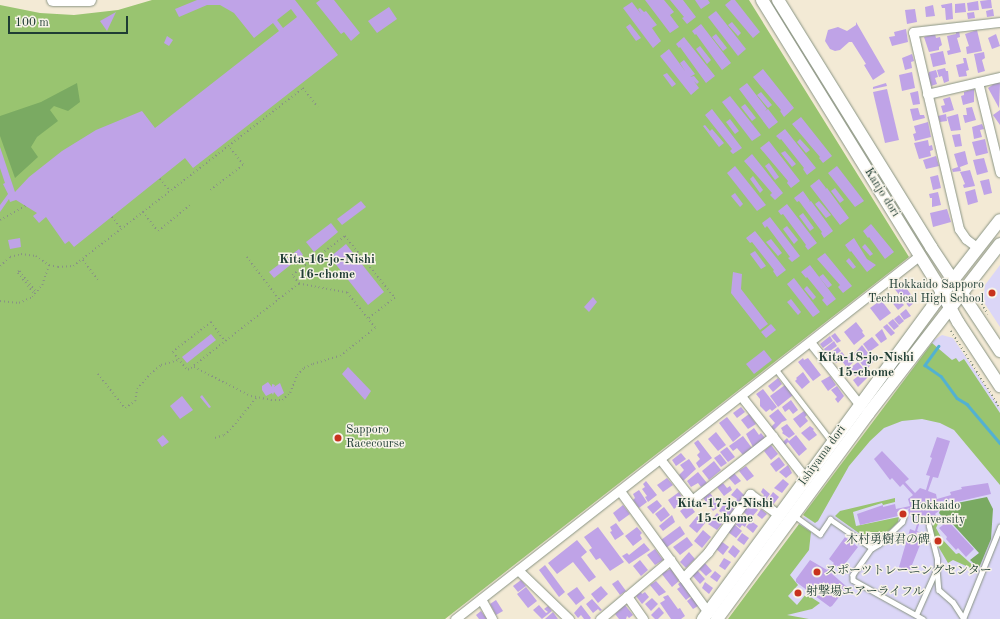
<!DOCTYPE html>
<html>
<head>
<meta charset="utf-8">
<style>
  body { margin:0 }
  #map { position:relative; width:1000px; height:619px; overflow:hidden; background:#f3ead5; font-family:"Old Standard TT","Noto Serif JP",serif }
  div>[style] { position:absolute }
  .built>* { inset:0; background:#dbd6f7 }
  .green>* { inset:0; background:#99c470 }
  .forest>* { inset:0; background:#7aaa62 }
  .stream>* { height:2.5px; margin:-1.25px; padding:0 1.25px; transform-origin:1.25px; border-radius:1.25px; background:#53b1d1 }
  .building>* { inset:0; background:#bfa3e7 }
  .path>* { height:1.5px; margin-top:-0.75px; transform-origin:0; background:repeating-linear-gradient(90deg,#899484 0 1px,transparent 0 4px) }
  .roads { filter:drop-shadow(0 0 1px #899484) drop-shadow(0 0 1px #899484) }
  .lane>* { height:4.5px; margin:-2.25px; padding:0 2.25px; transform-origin:2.25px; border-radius:2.25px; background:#fff }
  .street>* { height:9px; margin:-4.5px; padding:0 4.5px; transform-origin:4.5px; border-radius:4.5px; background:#fff }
  .secondary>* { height:12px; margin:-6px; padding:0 6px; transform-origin:6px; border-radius:6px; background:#fff }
  .dots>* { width:11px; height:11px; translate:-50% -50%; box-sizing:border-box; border:2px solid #f7f3e8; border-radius:50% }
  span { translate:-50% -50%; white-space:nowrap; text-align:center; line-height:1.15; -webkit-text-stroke:3px #f7f3e8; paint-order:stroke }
  .street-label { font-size:12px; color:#1f3d34 }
  .poi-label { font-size:12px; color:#1f3d34 }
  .right { translate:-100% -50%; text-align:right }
  .left { translate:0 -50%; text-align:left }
  .neighbourhood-label { font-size:13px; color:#1f3d34; font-weight:700 }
  .scale { position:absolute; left:8px; top:16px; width:120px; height:18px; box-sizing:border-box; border:2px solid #1f3d34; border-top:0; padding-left:5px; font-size:12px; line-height:14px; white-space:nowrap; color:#1f3d34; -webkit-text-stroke:3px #f7f3e8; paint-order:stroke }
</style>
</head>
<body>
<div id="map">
  <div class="built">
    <i style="clip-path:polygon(1000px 265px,1000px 327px,983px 301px,985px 285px)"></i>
    <i style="clip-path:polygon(942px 335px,953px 338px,1000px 408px,1000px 619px,729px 619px,934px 340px)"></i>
  </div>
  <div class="green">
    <i style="clip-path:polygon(152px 0,749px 0,909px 257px,445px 619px,0 619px,0 5px,40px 13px,74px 15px,118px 10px)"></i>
    <i style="clip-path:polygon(932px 343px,952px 360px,956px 358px,959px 362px,964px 359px,1000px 413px,1000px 485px,954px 430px,940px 423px,922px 419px,902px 421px,884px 428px,870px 441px,849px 466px,818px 521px,815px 523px,803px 515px)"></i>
    <i style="clip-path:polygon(895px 498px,895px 502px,883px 505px,882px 503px,853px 512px,856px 526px,899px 517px,898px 522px,880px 539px,863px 536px,835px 516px,840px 511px)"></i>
    <i style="clip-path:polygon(936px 522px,938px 524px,936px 528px,942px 539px,956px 554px,959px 553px,977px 569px,975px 570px,953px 560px,948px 563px,935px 541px,931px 527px)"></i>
    <i style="clip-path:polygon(799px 524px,811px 532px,809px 550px,790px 575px,798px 585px,788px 596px,797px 605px,806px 594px,820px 603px,812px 609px,787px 615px,809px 619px,728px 619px)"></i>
  </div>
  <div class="forest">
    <i style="clip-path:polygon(77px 83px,80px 102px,68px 111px,54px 106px,50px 110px,58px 121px,37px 137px,31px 147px,38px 157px,15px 178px,0 136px,0 116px,41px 102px)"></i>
    <i style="clip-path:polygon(987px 497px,993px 509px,991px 539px,979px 568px,970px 560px,979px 553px,948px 519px,944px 519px,939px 513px,942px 506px)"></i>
  </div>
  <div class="stream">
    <i style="left:939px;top:346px;width:24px;rotate:126deg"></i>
    <i style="left:925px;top:365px;width:19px;rotate:35deg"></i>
    <i style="left:941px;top:376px;width:27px;rotate:54deg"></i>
    <i style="left:957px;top:398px;width:12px;rotate:31deg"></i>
    <i style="left:967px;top:404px;width:51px;rotate:49.8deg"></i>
  </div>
  <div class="building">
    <i style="clip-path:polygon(evenodd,197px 0,295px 0,338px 55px,193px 168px,185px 158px,74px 247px,69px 241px,65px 244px,46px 217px,39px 223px,33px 216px,37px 213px,16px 200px,10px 202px,9px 199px,0 212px,0 205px,8px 194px,3px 184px,5px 183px,0 168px,0 147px,15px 192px,29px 177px,62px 151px,96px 130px,142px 111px,155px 128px,279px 31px,273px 23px,254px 38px,234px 13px,220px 5px,207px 5px,179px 17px,175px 9px,197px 0,291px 9px,297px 17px,283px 28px,277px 20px,291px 9px)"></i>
    <i style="clip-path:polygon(320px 0,334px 0,360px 33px,351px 41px,344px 32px,341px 34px,316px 3px)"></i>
    <i style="clip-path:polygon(645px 0,658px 0,664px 8px,658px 0,664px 0,674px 12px,670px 15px,679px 27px,670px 33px)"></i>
    <i style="clip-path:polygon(670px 0,683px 0,696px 17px,687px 24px,682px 18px,684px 17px)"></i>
    <i style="clip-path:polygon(695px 0,708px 0,710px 3px,701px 9px)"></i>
    <i style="clip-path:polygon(731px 0,735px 0,760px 32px,753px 38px,725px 5px)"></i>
    <i style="clip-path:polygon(988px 0,991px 0,992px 8px,982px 9px,980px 1px)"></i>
    <i style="clip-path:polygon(978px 1px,979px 10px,968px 11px,967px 3px)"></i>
    <i style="clip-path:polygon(632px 2px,641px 14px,638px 9px,640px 8px,644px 12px,646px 11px,657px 25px,652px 28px,661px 41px,653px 48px,623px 8px)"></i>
    <i style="clip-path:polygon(952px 3px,953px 19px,946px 20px,945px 8px,942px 8px,941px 5px)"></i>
    <i style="clip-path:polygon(965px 3px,966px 12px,955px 13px,955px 4px)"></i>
    <i style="clip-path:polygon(933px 5px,935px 16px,926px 17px,925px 7px)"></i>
    <i style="clip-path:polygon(389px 7px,397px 19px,377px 33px,368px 21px)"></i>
    <i style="clip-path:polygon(915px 9px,917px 22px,907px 24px,905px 10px)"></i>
    <i style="clip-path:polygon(993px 9px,994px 16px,987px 17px,986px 11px)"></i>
    <i style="clip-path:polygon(716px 11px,746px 49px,738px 56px,708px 17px)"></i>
    <i style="clip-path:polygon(116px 12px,107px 31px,100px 21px)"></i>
    <i style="clip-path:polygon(974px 12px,975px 18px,968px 19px,967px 13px)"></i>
    <i style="clip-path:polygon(732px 22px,741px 33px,738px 36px,728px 25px)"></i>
    <i style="clip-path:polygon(856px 22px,885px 72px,873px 80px,864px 65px,866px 64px,852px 42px,849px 42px,840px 50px,835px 51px,830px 49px,825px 41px,828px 30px,838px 27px,847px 31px,856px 25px)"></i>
    <i style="clip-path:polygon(630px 24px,641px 38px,636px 41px,626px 27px)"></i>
    <i style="clip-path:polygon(701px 24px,731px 63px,722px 70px,696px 34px,695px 35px,692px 31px)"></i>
    <i style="clip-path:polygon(906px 29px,908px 42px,892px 46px,889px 37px,895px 36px,894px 32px)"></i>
    <i style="clip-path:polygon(959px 30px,960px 37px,957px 38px,961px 52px,948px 55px,947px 51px,950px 50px,947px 36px,956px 34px,956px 31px)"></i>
    <i style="clip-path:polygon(977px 30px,982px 51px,967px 54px,966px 47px,969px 46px,965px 34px)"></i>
    <i style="clip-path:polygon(716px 34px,727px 48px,723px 51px,712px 37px)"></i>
    <i style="clip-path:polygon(935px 34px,936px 38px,940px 37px,942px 45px,939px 47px,939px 50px,929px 52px,924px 37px)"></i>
    <i style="clip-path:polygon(996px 34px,1000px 46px,992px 49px,988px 38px)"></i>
    <i style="clip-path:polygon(167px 36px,173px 40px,169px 46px,164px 43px)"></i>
    <i style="clip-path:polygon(684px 37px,715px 76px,706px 83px,680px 47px,679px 48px,676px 44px)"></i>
    <i style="clip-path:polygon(700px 46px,711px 60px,707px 64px,696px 49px)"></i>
    <i style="clip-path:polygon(669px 49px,685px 71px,680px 63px,684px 60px,695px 74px,690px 77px,694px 76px,699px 82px,697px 84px,694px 81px,699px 88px,691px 95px,660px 56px)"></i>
    <i style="clip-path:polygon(943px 51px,946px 64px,933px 67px,930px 54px)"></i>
    <i style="clip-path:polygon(984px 52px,985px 58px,982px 60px,985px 71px,978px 73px,974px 54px)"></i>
    <i style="clip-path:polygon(912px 54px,914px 61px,911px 62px,912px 68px,905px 70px,902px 58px)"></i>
    <i style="clip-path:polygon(963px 58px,966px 58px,969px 70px,966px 71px,967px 76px,959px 77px,956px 65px,964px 63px)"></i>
    <i style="clip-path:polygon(945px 68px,946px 71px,948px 71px,949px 81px,944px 83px,942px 76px,939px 77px,937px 70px)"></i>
    <i style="clip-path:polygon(763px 69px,794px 108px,784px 117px,780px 111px,781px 110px,753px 77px)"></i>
    <i style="clip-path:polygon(936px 70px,938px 77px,935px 78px,937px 84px,931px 86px,928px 75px,929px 72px)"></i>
    <i style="clip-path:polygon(912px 72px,915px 88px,902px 91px,899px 75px)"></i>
    <i style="clip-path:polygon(667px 73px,676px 84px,672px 87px,663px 75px)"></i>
    <i style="clip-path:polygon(998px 81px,1000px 84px,999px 108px,988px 88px)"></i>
    <i style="clip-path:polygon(747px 83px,767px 109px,765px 111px,768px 109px,778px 122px,769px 129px,739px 89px)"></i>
    <i style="clip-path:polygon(886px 83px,887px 86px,873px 89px,873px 87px)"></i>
    <i style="clip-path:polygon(887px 89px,899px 140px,885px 143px,873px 92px)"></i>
    <i style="clip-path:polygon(974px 89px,974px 102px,963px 105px,961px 96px,964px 95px,964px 92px)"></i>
    <i style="clip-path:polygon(918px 91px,920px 104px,913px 105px,910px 93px)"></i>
    <i style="clip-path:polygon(761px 92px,772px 105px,768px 108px,757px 95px)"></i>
    <i style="clip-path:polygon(730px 96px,761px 135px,752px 141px,722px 102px)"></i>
    <i style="clip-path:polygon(950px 97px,954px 110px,943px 113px,941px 106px,945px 105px,943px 99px)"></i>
    <i style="clip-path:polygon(745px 104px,756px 118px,752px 121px,741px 107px)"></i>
    <i style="clip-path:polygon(972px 107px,976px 120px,965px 123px,963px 115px,967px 115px,966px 108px)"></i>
    <i style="clip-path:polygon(918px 108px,920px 115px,924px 115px,925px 118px,913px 121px,910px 109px)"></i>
    <i style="clip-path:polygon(712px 109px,742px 148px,733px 154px,730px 151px,732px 149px,705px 115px)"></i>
    <i style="clip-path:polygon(1000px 110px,1000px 125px,993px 115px)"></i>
    <i style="clip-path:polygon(946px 114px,947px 121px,940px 122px,938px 116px)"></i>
    <i style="clip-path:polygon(958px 114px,961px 130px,951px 131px,947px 117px)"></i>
    <i style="clip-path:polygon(801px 117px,832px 156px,823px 163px,819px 158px,820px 157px,792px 124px)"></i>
    <i style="clip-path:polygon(730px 119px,739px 131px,735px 134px,726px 122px)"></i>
    <i style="clip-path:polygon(928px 122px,931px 137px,915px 141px,913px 134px,916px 133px,914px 126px)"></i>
    <i style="clip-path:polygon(982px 124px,984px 129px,980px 130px,982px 137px,974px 139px,972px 127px)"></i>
    <i style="clip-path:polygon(705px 125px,710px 131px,712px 129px,724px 143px,719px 147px,703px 126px)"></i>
    <i style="clip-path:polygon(785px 129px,816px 168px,807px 175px,803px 169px,804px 168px,781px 139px,780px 140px,776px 136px)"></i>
    <i style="clip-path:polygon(960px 134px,962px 146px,955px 147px,952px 135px)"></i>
    <i style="clip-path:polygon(800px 139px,810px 150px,806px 153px,797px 142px)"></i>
    <i style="clip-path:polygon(985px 139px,988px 153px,976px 156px,972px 142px)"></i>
    <i style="clip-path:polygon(928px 140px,929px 146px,932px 145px,933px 150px,930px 151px,931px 156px,919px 159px,914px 143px)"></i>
    <i style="clip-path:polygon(769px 141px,800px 181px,791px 188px,787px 183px,788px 181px,760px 148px)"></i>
    <i style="clip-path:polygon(785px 151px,796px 164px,792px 167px,781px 153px)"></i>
    <i style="clip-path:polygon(965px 151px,968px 164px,960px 167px,961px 171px,953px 172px,952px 169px,958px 167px,954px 154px)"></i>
    <i style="clip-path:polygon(752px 154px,783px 193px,775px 200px,770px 195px,772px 193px,744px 161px)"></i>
    <i style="clip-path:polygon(936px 156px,939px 166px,926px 169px,923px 160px)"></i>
    <i style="clip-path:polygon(984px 158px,988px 172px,977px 175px,973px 160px)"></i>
    <i style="clip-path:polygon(769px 163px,779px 177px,775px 180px,765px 166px)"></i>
    <i style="clip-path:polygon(735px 166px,766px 205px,757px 211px,727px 173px)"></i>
    <i style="clip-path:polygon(837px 166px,864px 201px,855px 207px,828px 173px)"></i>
    <i style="clip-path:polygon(970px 170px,975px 186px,964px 188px,963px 185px,965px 184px,960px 172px)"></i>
    <i style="clip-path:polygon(938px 175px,941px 188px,933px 190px,930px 177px)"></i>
    <i style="clip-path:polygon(753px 176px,763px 190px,760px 193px,750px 179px)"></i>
    <i style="clip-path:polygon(819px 179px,826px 188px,825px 189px,827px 188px,849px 218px,840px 225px,810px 186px)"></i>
    <i style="clip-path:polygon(989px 179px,992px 193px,984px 195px,980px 181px)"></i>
    <i style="clip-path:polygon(835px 188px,844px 200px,840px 203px,831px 191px)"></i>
    <i style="clip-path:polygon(975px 189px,978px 202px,968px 205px,965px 192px)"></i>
    <i style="clip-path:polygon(803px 191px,810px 201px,809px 202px,811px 201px,828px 224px,827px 225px,828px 224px,833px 231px,824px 238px,821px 233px,822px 232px,799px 201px,797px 202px,794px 198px)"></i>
    <i style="clip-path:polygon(938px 192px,941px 205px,932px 207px,932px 198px,930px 198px,929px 194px)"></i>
    <i style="clip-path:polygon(735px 193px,743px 204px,740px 207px,731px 196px)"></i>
    <i style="clip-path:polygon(361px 201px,366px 207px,342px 225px,337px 219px)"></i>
    <i style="clip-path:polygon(819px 201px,831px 215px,826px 218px,815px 204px)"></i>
    <i style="clip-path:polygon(787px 204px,817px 243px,808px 250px,805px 246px,806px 245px,783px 214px,781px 215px,778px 211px)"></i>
    <i style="clip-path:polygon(947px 209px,951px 222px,933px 227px,930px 213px)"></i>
    <i style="clip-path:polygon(803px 213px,814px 228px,810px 231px,799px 216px)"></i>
    <i style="clip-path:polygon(770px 217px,800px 256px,792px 262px,788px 258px,790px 257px,767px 226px,765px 228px,762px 223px)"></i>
    <i style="clip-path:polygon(331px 223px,338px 232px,314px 252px,306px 242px)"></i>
    <i style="clip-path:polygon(871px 224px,894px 252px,885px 259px,869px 237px,868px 238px,863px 231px)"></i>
    <i style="clip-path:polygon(787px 226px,798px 240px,794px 244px,783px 229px)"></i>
    <i style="clip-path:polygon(755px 231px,759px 236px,758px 237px,759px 236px,786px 270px,777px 277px,773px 271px,774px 270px,752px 242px,750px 243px,746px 238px)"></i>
    <i style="clip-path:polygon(20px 238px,21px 247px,10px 249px,8px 240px)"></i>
    <i style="clip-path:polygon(854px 238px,867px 259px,876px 265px,867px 272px,851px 251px,850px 252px,845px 245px)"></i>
    <i style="clip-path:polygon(771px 239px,782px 253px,778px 256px,766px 242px)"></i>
    <i style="clip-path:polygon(346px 244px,384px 292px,368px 305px,330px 257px)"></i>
    <i style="clip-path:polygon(865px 244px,873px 254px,870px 256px,862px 247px)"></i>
    <i style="clip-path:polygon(299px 249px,303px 255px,274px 278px,269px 272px)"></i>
    <i style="clip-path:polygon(755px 251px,766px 266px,761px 269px,750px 254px)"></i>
    <i style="clip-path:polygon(825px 253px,852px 286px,843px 293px,838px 287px,840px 285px,817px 259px)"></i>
    <i style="clip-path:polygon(849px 258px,856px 267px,853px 269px,846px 261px)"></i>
    <i style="clip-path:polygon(810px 265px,836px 299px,827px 306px,822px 300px,824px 298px,807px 277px,806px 278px,801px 272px)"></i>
    <i style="clip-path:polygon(733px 272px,742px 274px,741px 289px,768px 324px,760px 330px,731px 293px)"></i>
    <i style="clip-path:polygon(823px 274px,832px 285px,828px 288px,819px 277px)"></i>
    <i style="clip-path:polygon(794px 278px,820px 312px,813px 317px,787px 284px)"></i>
    <i style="clip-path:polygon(901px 281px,912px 296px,910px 297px,915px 302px,909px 307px,893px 287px)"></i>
    <i style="clip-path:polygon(807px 286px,816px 297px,813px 300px,804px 289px)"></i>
    <i style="clip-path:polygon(593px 297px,597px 302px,589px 312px,584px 307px)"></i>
    <i style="clip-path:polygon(897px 297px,904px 305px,898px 310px,891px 301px)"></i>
    <i style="clip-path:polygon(791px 299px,801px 312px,798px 315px,787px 302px)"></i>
    <i style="clip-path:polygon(881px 300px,891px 313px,880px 321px,870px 308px)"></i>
    <i style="clip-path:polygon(906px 309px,911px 316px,904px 320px,900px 314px)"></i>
    <i style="clip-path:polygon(899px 315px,904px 321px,899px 325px,894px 319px)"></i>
    <i style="clip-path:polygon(893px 319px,899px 326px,894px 330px,888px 323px)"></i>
    <i style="clip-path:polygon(856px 322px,863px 331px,862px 332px,865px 336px,854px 345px,844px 332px)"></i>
    <i style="clip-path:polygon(771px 324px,776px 330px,766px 338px,761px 332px)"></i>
    <i style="clip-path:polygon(887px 324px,895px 333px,891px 336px,883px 327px)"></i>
    <i style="clip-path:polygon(882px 329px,887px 339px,881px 343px,875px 335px)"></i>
    <i style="clip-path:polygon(835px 333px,841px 341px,837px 343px,831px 336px)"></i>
    <i style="clip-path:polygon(211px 334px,216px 340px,187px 363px,182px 357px)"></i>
    <i style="clip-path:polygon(830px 336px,833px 341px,823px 348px,820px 344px)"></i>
    <i style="clip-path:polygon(872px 337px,879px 345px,869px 352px,863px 344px)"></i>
    <i style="clip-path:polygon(834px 341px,837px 346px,827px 353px,824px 349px)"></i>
    <i style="clip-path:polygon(862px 345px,874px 361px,866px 370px,854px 354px)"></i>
    <i style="clip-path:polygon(838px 347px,841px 351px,831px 358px,828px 355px)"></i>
    <i style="clip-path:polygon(764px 350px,772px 360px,754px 374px,746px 364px)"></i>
    <i style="clip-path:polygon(842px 352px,845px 356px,836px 363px,832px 359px)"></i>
    <i style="clip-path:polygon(851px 354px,856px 360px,847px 368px,842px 361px)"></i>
    <i style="clip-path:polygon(803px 358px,804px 360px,808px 358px,821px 375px,813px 381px,798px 362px)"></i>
    <i style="clip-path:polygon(858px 362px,864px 369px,855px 376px,850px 368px)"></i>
    <i style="clip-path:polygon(348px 367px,371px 391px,365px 400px,342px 374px)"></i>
    <i style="clip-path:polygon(865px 371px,869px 376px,858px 387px,853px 380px)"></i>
    <i style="clip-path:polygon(803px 372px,810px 382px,802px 389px,795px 381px,797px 379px,796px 378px)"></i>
    <i style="clip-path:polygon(830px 376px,836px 385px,828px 391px,821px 381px)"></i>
    <i style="clip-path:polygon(778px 378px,782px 384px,773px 392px,768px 386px)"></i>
    <i style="clip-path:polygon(268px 382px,272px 387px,272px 384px,275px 385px,274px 387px,280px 383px,284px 393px,278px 397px,274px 392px,273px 395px,272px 393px,266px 396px,262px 390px,262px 386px)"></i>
    <i style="clip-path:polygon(785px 385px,793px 395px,778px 407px,770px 396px)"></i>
    <i style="clip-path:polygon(837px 386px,844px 396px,838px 403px,835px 399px,837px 397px,831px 390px)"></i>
    <i style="clip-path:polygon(763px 389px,777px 407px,772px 411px,770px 409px,766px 412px,760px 406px,760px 399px,756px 394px)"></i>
    <i style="clip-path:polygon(202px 395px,211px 407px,209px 408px,200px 397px)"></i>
    <i style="clip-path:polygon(182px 396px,193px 410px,180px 419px,170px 406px)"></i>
    <i style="clip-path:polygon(791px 400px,798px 410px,793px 414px,789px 409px,785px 412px,782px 407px)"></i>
    <i style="clip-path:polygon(741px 407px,745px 412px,737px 418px,733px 413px)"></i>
    <i style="clip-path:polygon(778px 409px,787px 420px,782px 422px,773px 431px,771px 427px,775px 423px,769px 416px)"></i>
    <i style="clip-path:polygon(804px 411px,807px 415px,805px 417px,808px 421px,800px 428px,793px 419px)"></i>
    <i style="clip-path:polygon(749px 414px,756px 424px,748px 429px,741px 420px)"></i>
    <i style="clip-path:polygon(727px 417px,741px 435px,733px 442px,719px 423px)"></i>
    <i style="clip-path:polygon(787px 424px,795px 434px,789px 438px,782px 433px,783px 432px,781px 428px)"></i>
    <i style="clip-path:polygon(810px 426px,814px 429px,813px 430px,817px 435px,809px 441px,801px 433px)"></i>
    <i style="clip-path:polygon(754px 428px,759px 435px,761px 433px,765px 438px,753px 447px,746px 434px)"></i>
    <i style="clip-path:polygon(716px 432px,726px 445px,718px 451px,708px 439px)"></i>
    <i style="clip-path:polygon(163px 435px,169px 442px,162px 447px,157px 440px)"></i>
    <i style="clip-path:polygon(796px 435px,807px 449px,799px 456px,788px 442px,785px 445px,783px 442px,787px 438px,789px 441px)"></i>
    <i style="clip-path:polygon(743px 436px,752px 448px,743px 455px,737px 448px,733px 451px,729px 446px)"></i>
    <i style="clip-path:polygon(937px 437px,950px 441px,938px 478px,933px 477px,928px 491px,936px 494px,937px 499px,951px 495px,950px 492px,962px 489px,961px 487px,988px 483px,991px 494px,952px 503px,951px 499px,938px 502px,940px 510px,935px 514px,944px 524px,948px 521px,974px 549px,966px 557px,958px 548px,956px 550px,946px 539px,947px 537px,939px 528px,943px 525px,933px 515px,932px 516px,936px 521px,929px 526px,921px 524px,921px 518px,917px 531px,921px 533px,918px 544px,920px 545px,910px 570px,899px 567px,910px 529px,915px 531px,919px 517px,910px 515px,908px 510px,910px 508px,897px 512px,898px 516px,860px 525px,857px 514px,883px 505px,883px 507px,895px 504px,896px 509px,910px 506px,908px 499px,913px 495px,903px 484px,900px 487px,892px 478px,890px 480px,874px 459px,882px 451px,909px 479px,905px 482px,915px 493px,920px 488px,926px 490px,930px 476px,926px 475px,932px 458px,930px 457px)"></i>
    <i style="clip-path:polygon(698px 440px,712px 458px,699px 468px,696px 463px,700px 459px,697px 455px,700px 452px,694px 443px)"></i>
    <i style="clip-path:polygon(771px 445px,778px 454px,771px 460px,764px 451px)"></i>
    <i style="clip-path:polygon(727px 447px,735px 457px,728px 462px,720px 452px)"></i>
    <i style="clip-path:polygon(681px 453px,686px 459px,676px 466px,672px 460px)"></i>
    <i style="clip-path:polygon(720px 454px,727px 463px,721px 467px,714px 458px)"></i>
    <i style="clip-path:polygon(779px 457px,785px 465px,776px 472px,770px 464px)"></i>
    <i style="clip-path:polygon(689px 459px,696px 469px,683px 481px,679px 475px,684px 470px,680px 465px)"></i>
    <i style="clip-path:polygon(714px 461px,721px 470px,709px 480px,702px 471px)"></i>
    <i style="clip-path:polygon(788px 465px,792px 473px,786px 478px,779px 472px)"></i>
    <i style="clip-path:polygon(746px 466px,754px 476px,747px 481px,739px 471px)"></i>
    <i style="clip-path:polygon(698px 472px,707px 483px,701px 487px,698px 483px,691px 487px,687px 481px)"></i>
    <i style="clip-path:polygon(734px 473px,741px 481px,735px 485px,728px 477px)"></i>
    <i style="clip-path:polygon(667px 478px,673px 485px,663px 492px,657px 485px)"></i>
    <i style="clip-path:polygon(783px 479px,789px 484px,782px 493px,774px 488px)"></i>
    <i style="clip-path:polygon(646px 481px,657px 495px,648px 502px,645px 497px,647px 496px,642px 489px,645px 487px,643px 484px)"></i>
    <i style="clip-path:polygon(723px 483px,727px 488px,730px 486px,732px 490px,724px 496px,717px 487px)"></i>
    <i style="clip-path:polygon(737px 488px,745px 496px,738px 505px,735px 502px,737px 499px,731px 495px)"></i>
    <i style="clip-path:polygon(763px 488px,770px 494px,764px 502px,761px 499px,764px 495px,761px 492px)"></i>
    <i style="clip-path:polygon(639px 490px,647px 502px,639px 508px,633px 500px,635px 498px,633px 494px)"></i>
    <i style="clip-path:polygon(679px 492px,684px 501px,674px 509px,668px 500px)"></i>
    <i style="clip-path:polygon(773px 492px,779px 497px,772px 506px,766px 502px)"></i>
    <i style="clip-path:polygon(710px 493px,720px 506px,713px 511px,703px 498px)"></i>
    <i style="clip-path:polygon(727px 499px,736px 506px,728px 517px,719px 511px)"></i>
    <i style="clip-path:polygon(657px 500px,662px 506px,653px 514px,647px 507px)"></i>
    <i style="clip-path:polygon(750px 501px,758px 510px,751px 518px,742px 511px)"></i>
    <i style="clip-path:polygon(689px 504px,695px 512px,686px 519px,680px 511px)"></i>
    <i style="clip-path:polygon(623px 505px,630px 514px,619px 522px,613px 513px)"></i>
    <i style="clip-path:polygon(664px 507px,670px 515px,661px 522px,655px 514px)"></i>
    <i style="clip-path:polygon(761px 509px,767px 514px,762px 519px,757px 515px)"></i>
    <i style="clip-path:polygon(717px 513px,725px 520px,717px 530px,708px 524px)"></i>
    <i style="clip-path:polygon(672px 515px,675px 522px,663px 531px,659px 526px)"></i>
    <i style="clip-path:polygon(698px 515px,706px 522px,697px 533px,689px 526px)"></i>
    <i style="clip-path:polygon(738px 518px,747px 523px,745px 527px,742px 525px,740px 528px,734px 523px)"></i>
    <i style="clip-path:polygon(751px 521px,758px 526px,753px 533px,746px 527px)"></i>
    <i style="clip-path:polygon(616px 523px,624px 534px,615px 540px,610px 532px,612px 531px,610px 527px)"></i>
    <i style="clip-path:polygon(734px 524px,742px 531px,736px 538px,728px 532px)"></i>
    <i style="clip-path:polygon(680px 526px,685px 534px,666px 548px,661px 540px)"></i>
    <i style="clip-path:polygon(598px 527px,624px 562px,610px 571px,600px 558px,596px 560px,589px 550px,592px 548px,584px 537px)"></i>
    <i style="clip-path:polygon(637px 527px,642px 533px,640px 535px,642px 539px,633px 546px,625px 536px)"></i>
    <i style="clip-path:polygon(703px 530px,711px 537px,702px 548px,694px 541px)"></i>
    <i style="clip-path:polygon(742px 533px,749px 538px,744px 545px,737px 540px)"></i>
    <i style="clip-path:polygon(687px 537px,693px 545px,680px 555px,673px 547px)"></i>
    <i style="clip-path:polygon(845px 537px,858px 547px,841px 569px,836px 565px,831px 573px,847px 587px,832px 606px,830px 607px,796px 582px,796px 579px,810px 560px,827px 570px,834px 563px,829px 559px)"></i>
    <i style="clip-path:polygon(577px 540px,587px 552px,581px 557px,596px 577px,589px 582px,573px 562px,557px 574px,548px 563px)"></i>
    <i style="clip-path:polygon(721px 541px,729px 547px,723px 555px,715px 548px)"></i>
    <i style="clip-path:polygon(644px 543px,650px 550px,629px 564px,622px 556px,627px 553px,629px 555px)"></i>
    <i style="clip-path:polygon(733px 545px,740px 551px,735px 558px,728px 552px)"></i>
    <i style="clip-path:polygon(655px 549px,663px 560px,655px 565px,647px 555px)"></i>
    <i style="clip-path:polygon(689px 552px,695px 559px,686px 568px,680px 562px)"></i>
    <i style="clip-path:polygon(724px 558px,731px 562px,725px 570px,719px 566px)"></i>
    <i style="clip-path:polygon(640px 560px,648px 570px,641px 576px,633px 566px)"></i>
    <i style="clip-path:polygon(705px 563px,712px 571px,706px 576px,699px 569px)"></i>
    <i style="clip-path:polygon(545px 565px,565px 592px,559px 597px,539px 570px)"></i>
    <i style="clip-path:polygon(671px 569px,679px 581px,672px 587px,661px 573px)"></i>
    <i style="clip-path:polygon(697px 570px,705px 579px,700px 584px,692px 575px)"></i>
    <i style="clip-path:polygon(715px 571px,721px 576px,717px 582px,710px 577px)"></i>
    <i style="clip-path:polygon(521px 580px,526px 586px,518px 592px,513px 586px)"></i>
    <i style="clip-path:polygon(618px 580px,626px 591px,620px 595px,612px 584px)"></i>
    <i style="clip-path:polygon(656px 581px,666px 592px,659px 596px,650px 585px)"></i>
    <i style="clip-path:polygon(681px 582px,691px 596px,686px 600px,677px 589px,680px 587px,678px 584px)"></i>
    <i style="clip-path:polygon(705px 582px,713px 588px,709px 594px,702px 588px)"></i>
    <i style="clip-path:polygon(601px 586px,608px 594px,598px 603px,591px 594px)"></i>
    <i style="clip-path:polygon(526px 587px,537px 601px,528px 608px,517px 594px)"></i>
    <i style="clip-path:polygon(577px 587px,585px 598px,576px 605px,567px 594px)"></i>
    <i style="clip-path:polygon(641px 592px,642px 594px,645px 592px,649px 597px,642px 604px,636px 596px)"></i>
    <i style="clip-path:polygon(668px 595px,678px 609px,680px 608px,685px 616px,681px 619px,671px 619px,660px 603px,665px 600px,663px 597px)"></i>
    <i style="clip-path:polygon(692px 597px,698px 606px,693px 609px,687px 601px)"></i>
    <i style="clip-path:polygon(652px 598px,658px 604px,651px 611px,645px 604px)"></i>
    <i style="clip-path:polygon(592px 599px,602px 610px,600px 611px,598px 609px,593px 613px,586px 604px)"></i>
    <i style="clip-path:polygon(496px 600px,503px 611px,496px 615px,490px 604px)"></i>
    <i style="clip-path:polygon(539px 605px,546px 613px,548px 612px,544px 609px,548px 606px,552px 611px,542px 619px,533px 610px)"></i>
    <i style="clip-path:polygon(581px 605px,591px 618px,590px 619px,584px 619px,581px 615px,578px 618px,574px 613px)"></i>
    <i style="clip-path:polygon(625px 605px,633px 615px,629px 618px,627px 616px,626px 619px,619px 619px,615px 614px)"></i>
    <i style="clip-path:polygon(659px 607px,664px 613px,658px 619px,655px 619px,651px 615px)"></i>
    <i style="clip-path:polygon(481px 611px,487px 619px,479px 619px,476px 615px)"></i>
    <i style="clip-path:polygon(553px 612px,558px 619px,545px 619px)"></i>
  </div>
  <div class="path">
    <i style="left:160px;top:179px;width:16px;rotate:50deg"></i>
    <i style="left:210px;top:190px;width:41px;rotate:-37.1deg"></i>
    <i style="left:243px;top:165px;width:24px;rotate:-128deg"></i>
    <i style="left:143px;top:212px;width:24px;rotate:52deg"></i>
    <i style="left:158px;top:231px;width:41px;rotate:-39.1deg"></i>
    <i style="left:112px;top:217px;width:16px;rotate:50deg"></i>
    <i style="left:0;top:220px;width:29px;rotate:-29deg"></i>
    <i style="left:247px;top:257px;width:53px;rotate:52.7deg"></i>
    <i style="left:83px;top:260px;width:25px;rotate:53deg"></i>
    <i style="left:0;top:266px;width:13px;rotate:-42deg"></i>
    <i style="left:10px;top:257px;width:11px;rotate:-15deg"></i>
    <i style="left:21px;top:254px;width:15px;rotate:8deg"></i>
    <i style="left:36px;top:256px;width:16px;rotate:35deg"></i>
    <i style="left:49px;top:265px;width:9px;rotate:13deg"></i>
    <i style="left:58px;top:267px;width:15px;rotate:-4deg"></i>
    <i style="left:73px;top:266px;width:291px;rotate:-37.7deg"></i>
    <i style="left:303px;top:88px;width:24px;rotate:52deg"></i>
    <i style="left:299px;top:284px;width:11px;rotate:-128deg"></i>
    <i style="left:292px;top:275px;width:66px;rotate:-36.3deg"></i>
    <i style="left:345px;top:236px;width:80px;rotate:51.1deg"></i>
    <i style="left:395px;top:298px;width:34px;rotate:142deg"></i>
    <i style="left:35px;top:291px;width:26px;rotate:-129deg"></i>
    <i style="left:19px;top:271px;width:2px;rotate:117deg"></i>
    <i style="left:18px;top:273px;width:28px;rotate:52deg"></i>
    <i style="left:978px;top:297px;width:20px;rotate:60deg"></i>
    <i style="left:0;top:301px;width:19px;rotate:6deg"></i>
    <i style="left:19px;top:303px;width:14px;rotate:-25deg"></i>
    <i style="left:32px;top:297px;width:16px;rotate:-50deg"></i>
    <i style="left:42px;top:285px;width:21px;rotate:-71deg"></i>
    <i style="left:951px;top:331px;width:91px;rotate:57.5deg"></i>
    <i style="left:194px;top:367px;width:64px;rotate:27deg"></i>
    <i style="left:251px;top:396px;width:20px;rotate:11deg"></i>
    <i style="left:271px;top:400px;width:11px"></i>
    <i style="left:282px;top:400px;width:11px;rotate:-41deg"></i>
    <i style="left:290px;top:393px;width:19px;rotate:-69deg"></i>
    <i style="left:297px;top:375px;width:10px;rotate:-45deg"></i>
    <i style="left:304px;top:368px;width:10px;rotate:-24deg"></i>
    <i style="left:313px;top:364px;width:28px;rotate:-17deg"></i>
    <i style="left:340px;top:356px;width:45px;rotate:-38.7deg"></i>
    <i style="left:375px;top:328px;width:45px;rotate:-128.7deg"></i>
    <i style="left:347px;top:293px;width:49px;rotate:-169.4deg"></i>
    <i style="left:299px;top:284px;width:140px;rotate:142deg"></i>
    <i style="left:189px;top:370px;width:3px;rotate:-162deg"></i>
    <i style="left:186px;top:369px;width:22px;rotate:-129deg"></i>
    <i style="left:172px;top:352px;width:49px;rotate:-37.6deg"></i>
    <i style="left:211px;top:322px;width:24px;rotate:54deg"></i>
    <i style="left:98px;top:374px;width:43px;rotate:51.5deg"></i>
    <i style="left:125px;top:408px;width:12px;rotate:-35deg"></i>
    <i style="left:135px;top:401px;width:12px;rotate:-81deg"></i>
    <i style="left:137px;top:389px;width:20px;rotate:-49deg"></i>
    <i style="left:150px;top:374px;width:14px;rotate:-39deg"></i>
    <i style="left:161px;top:365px;width:19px;rotate:-16deg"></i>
    <i style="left:215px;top:438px;width:9px;rotate:-18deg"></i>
    <i style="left:224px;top:435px;width:8px;rotate:-40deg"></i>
    <i style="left:230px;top:430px;width:41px;rotate:-50.9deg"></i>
  </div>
  <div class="roads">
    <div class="lane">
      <i style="left:776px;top:369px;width:92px;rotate:52.5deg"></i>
      <i style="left:795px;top:516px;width:31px;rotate:36deg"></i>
      <i style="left:820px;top:534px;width:18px;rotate:-56deg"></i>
      <i style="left:830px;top:519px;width:51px;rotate:34.6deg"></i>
      <i style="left:872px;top:548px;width:33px;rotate:125deg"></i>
      <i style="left:853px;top:575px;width:5px;rotate:90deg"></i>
      <i style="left:853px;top:580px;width:80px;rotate:29.1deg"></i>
      <i style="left:872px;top:548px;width:8px;rotate:-30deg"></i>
      <i style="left:879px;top:544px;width:32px;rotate:-44deg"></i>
      <i style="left:902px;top:522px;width:6px;rotate:-72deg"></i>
      <i style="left:937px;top:569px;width:21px;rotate:85deg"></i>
      <i style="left:939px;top:590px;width:18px;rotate:41deg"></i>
      <i style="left:953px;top:602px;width:20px;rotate:57deg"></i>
      <i style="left:916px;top:615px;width:51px;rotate:-65.9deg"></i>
      <i style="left:937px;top:568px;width:9px;rotate:-90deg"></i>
      <i style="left:937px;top:559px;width:34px;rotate:-104deg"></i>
      <i style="left:963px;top:619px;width:99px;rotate:-68.1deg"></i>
    </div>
    <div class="street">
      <i style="left:978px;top:82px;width:93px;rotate:76.3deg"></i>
      <i style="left:927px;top:94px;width:75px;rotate:-13.1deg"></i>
      <i style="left:978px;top:248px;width:15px;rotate:-143deg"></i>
      <i style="left:966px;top:239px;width:12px;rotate:-125deg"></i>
      <i style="left:959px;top:229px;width:202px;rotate:-103.1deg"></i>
      <i style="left:913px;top:32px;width:88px;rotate:-6.6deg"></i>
      <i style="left:810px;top:342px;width:80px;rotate:51.6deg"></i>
      <i style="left:741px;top:396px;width:105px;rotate:51.9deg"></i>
      <i style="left:660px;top:459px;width:52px;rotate:52deg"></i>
      <i style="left:692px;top:500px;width:103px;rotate:-38.3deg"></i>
      <i style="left:620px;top:491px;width:150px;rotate:54deg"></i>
      <i style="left:518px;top:570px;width:71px;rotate:43.9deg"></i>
      <i style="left:683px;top:578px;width:36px;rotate:-46deg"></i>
      <i style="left:708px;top:552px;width:72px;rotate:-54.1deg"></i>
      <i style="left:750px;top:494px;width:36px;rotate:36deg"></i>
      <i style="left:627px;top:596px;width:28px;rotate:55deg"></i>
      <i style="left:481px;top:599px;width:23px;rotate:61deg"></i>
      <i style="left:455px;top:619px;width:589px;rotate:-38.04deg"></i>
      <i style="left:600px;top:619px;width:92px;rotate:-40.1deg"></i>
    </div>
    <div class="secondary">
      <i style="left:53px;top:0;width:37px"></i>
      <i style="left:762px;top:0;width:331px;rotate:58.3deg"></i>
      <i style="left:936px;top:282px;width:46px;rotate:61.2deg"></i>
      <i style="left:958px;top:322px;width:77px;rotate:56.7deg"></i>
      <i style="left:778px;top:0;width:291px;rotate:58.2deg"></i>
      <i style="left:931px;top:247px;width:125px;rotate:56.4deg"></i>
      <i style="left:703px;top:619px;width:387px;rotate:-53.7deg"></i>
      <i style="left:932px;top:307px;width:110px;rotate:-52deg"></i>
      <i style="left:717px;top:619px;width:255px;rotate:-53.6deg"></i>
      <i style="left:868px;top:414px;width:215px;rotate:-52.2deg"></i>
    </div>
  </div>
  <div class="dots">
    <i style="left:992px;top:293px;background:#c8321e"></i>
    <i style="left:338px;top:438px;background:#c8321e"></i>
    <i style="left:903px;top:514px;background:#c8321e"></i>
    <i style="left:938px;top:541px;background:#c8321e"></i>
    <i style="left:817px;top:572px;background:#c8321e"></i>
    <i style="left:798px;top:593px;background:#c8321e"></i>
  </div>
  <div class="street-label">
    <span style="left:881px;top:193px;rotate:58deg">Kanjo dori</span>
    <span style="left:823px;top:456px;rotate:-54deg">Ishiyama dori</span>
  </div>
  <div class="poi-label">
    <span class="right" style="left:984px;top:293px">Hokkaido Sapporo<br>Technical High School</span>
    <span class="left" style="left:346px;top:438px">Sapporo<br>Racecourse</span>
    <span class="left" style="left:911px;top:514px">Hokkaido<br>University</span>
    <span class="right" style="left:930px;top:541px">木村勇樹君の碑</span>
    <span class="left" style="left:825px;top:572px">スポーツトレーニングセンター</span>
    <span class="left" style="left:806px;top:593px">射撃場エアーライフル</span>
  </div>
  <div class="neighbourhood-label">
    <span style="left:327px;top:268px">Kita-16-jo-Nishi<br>16-chome</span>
    <span style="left:866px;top:366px">Kita-18-jo-Nishi<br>15-chome</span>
    <span style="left:725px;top:512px">Kita-17-jo-Nishi<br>15-chome</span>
  </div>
  <div class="scale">100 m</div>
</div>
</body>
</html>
